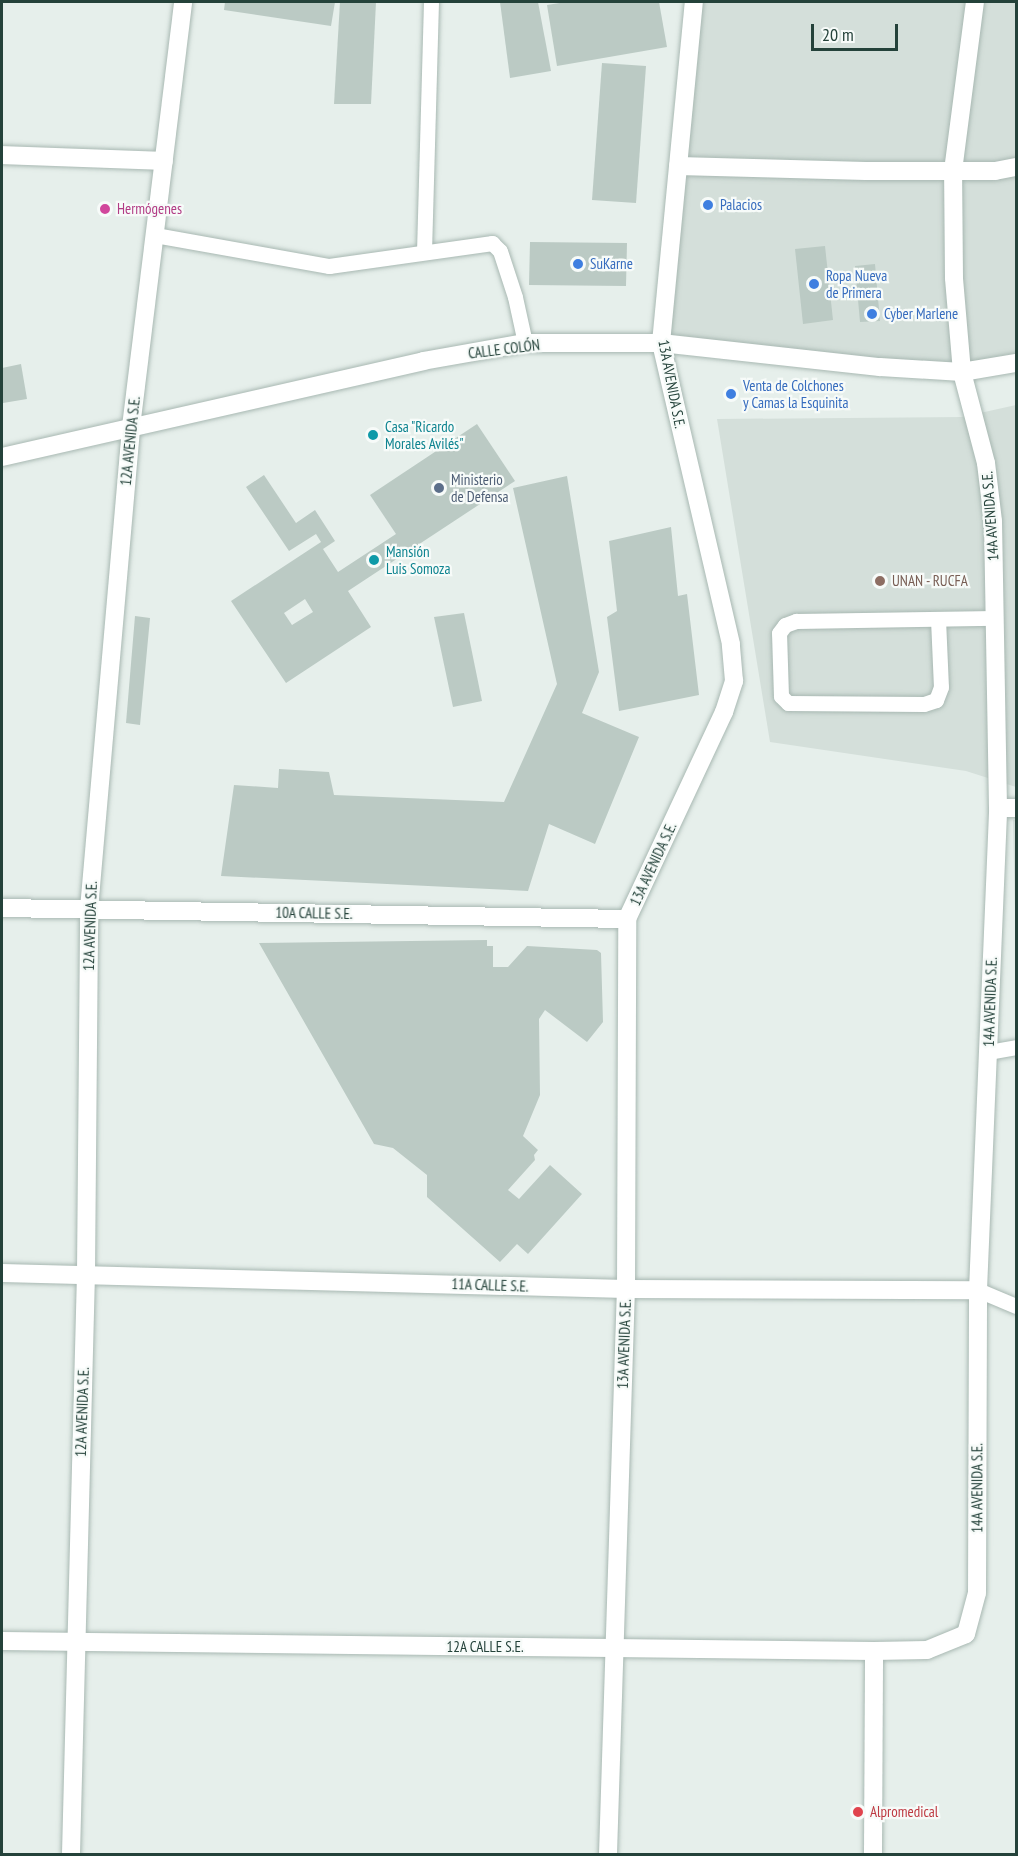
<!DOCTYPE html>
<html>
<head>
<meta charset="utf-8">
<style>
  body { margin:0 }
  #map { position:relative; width:1018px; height:1856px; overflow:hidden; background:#e6efeb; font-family:"PT Sans Narrow",sans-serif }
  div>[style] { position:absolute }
  .built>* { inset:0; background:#d4dfda }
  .building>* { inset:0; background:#bbcac4 }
  .roads { filter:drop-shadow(0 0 2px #a8b8b2) drop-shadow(0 0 2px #a8b8b2) }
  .service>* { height:15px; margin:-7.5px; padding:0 7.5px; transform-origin:7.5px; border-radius:7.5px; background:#fff }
  .minor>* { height:18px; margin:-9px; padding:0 9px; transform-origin:9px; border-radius:9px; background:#fff }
  .tertiary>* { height:18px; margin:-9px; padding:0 9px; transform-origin:9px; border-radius:9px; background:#fff }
  .secondary>* { height:18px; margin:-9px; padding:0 9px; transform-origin:9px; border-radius:9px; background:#fff }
  .dots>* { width:16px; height:16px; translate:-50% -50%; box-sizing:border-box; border:3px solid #f7fbf9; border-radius:50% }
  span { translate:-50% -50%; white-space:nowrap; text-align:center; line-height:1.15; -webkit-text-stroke:4.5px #f7fbf9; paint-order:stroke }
  .shop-label { font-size:15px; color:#366cbe }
  .left { translate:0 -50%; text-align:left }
  .hotel-label { font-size:15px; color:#b23c85 }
  .street-label { font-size:15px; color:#24423a }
  .culture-label { font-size:15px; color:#0d838f }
  .service-label { font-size:15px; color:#4e5e75 }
  .education-label { font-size:15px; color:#785e54 }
  .health-label { font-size:15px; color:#be3a42 }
  .frame { position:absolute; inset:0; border:3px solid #24423a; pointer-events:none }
  .scale { position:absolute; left:811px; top:24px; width:87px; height:27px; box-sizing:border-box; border:3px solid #24423a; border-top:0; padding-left:8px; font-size:18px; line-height:21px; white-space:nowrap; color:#24423a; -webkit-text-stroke:4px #f7fbf9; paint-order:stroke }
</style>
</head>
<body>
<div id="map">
  <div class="built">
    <i style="clip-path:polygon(693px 2px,1016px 2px,1016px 358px,962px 372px,661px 343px)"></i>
    <i style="clip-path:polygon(1016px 405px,1016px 787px,966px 771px,770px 742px,717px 419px,962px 417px)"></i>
    <i style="clip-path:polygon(1013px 820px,1016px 820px,1016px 958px)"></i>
  </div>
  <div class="building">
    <i style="clip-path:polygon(225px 2px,335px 2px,331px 26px,224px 10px)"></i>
    <i style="clip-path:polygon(340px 2px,376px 2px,371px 104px,334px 104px)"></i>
    <i style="clip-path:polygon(500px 2px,538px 2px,551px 71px,510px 78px)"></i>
    <i style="clip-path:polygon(566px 2px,659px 2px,667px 47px,557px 66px,547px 5px)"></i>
    <i style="clip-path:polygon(602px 63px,646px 66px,636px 203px,592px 200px)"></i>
    <i style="clip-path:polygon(530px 242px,627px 243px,626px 286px,529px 285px)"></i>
    <i style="clip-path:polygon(825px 246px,833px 320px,803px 324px,795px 249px)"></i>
    <i style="clip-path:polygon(875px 264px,880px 321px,860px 322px,855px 266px)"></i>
    <i style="clip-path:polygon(21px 364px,27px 399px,3px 403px,2px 368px)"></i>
    <i style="clip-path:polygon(evenodd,477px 424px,515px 481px,348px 591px,371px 627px,286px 683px,231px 601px,321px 542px,316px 534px,289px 551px,246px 487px,264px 475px,296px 523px,315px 510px,335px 541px,323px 549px,338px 572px,396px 534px,370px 495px,477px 424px,305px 599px,313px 612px,292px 625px,284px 613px,305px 599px)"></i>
    <i style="clip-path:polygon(567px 476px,599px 672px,582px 713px,639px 737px,595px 844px,549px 824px,528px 891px,221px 876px,234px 785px,278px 788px,279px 769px,329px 772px,334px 795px,504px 802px,557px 684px,513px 488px)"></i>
    <i style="clip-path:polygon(671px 527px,678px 596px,687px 594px,699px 695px,619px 711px,607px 617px,617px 611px,609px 541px)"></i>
    <i style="clip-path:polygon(464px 613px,482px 701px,453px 707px,434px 617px)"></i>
    <i style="clip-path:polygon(135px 616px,150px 618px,140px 725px,126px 723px)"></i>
    <i style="clip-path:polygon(487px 940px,487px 946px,493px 946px,493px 967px,508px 967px,527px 946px,597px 950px,601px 953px,603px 1022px,587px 1042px,545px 1010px,539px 1019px,540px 1095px,523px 1136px,538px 1150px,534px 1155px,535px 1160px,508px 1190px,519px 1199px,550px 1165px,582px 1194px,528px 1254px,517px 1244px,500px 1262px,427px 1197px,427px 1175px,393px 1148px,374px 1144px,259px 943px)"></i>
  </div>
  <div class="roads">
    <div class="service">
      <i style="left:155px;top:235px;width:177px;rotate:10.1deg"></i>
      <i style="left:329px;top:266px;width:165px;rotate:-8deg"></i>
      <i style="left:492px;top:243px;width:11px;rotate:45deg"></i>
      <i style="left:500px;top:251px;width:48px;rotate:71.9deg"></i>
      <i style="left:515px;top:297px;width:47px;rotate:77.7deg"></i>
      <i style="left:424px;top:252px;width:250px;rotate:-88.4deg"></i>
      <i style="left:938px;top:619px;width:68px;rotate:87.5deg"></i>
      <i style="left:941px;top:687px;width:14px;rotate:111deg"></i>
      <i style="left:936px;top:700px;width:13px;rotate:162deg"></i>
      <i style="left:924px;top:704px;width:136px;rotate:-179.6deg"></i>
      <i style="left:788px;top:703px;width:10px;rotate:-135deg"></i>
      <i style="left:781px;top:696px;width:63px;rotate:-91.8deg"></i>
      <i style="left:779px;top:633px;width:10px;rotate:-53deg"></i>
      <i style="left:785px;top:625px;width:12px;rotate:-20deg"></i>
      <i style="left:796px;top:621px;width:199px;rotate:-0.9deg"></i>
      <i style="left:988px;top:1052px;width:28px;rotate:-10deg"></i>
      <i style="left:978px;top:1290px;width:41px;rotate:22.8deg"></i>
    </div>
    <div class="minor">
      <i style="left:2px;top:155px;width:162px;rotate:2.1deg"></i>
      <i style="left:678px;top:166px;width:188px;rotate:1.5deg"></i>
      <i style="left:866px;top:171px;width:129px"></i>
      <i style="left:995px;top:171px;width:21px;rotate:-11deg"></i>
      <i style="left:131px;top:427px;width:428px;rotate:-83deg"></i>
      <i style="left:998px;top:808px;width:18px"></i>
      <i style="left:2px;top:908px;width:625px;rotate:1.01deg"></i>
      <i style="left:2px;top:1273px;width:624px;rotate:1.47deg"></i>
      <i style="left:626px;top:1289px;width:352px;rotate:0.2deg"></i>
      <i style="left:2px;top:1641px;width:872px;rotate:0.66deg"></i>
      <i style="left:874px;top:1651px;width:53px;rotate:-1.1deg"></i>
      <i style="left:927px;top:1650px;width:42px;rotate:-22.3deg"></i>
      <i style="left:966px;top:1634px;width:42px;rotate:-75deg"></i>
      <i style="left:977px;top:1593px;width:303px;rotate:-89.8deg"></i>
      <i style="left:978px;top:1290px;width:482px;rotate:-87.6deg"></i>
      <i style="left:998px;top:808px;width:287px;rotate:-91deg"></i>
      <i style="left:993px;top:521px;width:58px;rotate:-96.9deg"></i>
      <i style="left:986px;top:463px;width:94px;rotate:-104.8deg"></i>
      <i style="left:962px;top:372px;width:94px;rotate:-94.9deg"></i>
      <i style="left:954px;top:278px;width:107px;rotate:-90.5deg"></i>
      <i style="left:953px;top:171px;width:170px;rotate:-82.6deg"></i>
      <i style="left:608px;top:1854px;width:565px;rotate:-88.18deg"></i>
      <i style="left:626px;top:1289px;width:370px;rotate:-89.8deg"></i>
      <i style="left:627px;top:919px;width:229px;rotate:-64.9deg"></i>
      <i style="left:724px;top:712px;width:33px;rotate:-72deg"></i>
      <i style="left:734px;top:681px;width:37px;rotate:-95deg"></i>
      <i style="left:731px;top:644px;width:309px;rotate:-103.1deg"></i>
      <i style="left:661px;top:343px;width:343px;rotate:-84.5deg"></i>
      <i style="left:873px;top:1854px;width:203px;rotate:-89.7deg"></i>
    </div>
    <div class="tertiary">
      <i style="left:71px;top:1854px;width:581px;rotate:-88.52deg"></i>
      <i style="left:86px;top:1273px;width:364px;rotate:-89.5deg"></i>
      <i style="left:89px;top:909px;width:484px;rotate:-85deg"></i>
    </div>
    <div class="secondary">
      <i style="left:2px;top:457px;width:432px;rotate:-12.8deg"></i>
      <i style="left:423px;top:361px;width:104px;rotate:-10deg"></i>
      <i style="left:525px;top:343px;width:136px"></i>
      <i style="left:661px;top:343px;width:220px;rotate:6.3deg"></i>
      <i style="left:880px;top:367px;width:82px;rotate:3.5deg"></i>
      <i style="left:962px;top:372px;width:55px;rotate:-9.5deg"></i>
    </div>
  </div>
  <div class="dots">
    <i style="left:708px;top:205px;background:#3f7fe0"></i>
    <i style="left:105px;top:209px;background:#d1479c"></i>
    <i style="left:578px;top:264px;background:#3f7fe0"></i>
    <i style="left:814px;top:284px;background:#3f7fe0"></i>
    <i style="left:872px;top:314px;background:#3f7fe0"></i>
    <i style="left:731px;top:394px;background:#3f7fe0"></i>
    <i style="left:373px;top:435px;background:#0f9aa8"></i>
    <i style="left:439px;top:488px;background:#5c6f8a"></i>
    <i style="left:374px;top:560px;background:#0f9aa8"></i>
    <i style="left:880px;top:581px;background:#8d6e63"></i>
    <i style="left:858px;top:1812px;background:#e0444e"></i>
  </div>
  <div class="shop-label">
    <span class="left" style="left:720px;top:205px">Palacios</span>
    <span class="left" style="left:590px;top:264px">SuKarne</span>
    <span class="left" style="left:826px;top:284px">Ropa Nueva<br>de Primera</span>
    <span class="left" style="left:884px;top:314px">Cyber Marlene</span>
    <span class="left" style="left:743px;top:394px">Venta de Colchones<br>y Camas la Esquinita</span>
  </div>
  <div class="hotel-label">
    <span class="left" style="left:117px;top:209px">Hermógenes</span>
  </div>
  <div class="street-label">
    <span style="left:504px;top:349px;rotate:-7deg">CALLE COLÓN</span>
    <span style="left:672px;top:384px;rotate:79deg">13A AVENIDA S.E.</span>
    <span style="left:130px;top:441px;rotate:-84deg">12A AVENIDA S.E.</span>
    <span style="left:990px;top:516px;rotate:-94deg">14A AVENIDA S.E.</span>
    <span style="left:653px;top:864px;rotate:-65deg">13A AVENIDA S.E.</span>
    <span style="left:314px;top:913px;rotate:1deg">10A CALLE S.E.</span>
    <span style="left:90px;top:926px;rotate:-88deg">12A AVENIDA S.E.</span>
    <span style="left:990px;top:1002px;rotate:-88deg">14A AVENIDA S.E.</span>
    <span style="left:490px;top:1285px;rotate:2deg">11A CALLE S.E.</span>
    <span style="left:624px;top:1344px;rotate:-88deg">13A AVENIDA S.E.</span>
    <span style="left:82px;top:1412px;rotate:-88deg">12A AVENIDA S.E.</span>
    <span style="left:977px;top:1488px;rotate:-90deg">14A AVENIDA S.E.</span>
    <span style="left:485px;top:1647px">12A CALLE S.E.</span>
  </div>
  <div class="culture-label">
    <span class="left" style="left:385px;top:435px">Casa "Ricardo<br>Morales Avilés"</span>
    <span class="left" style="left:386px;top:560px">Mansión<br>Luis Somoza</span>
  </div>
  <div class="service-label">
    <span class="left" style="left:451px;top:488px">Ministerio<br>de Defensa</span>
  </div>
  <div class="education-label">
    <span class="left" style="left:892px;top:581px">UNAN - RUCFA</span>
  </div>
  <div class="health-label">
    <span class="left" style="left:870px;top:1812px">Alpromedical</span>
  </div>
  <div class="frame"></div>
  <div class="scale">20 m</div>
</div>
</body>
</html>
